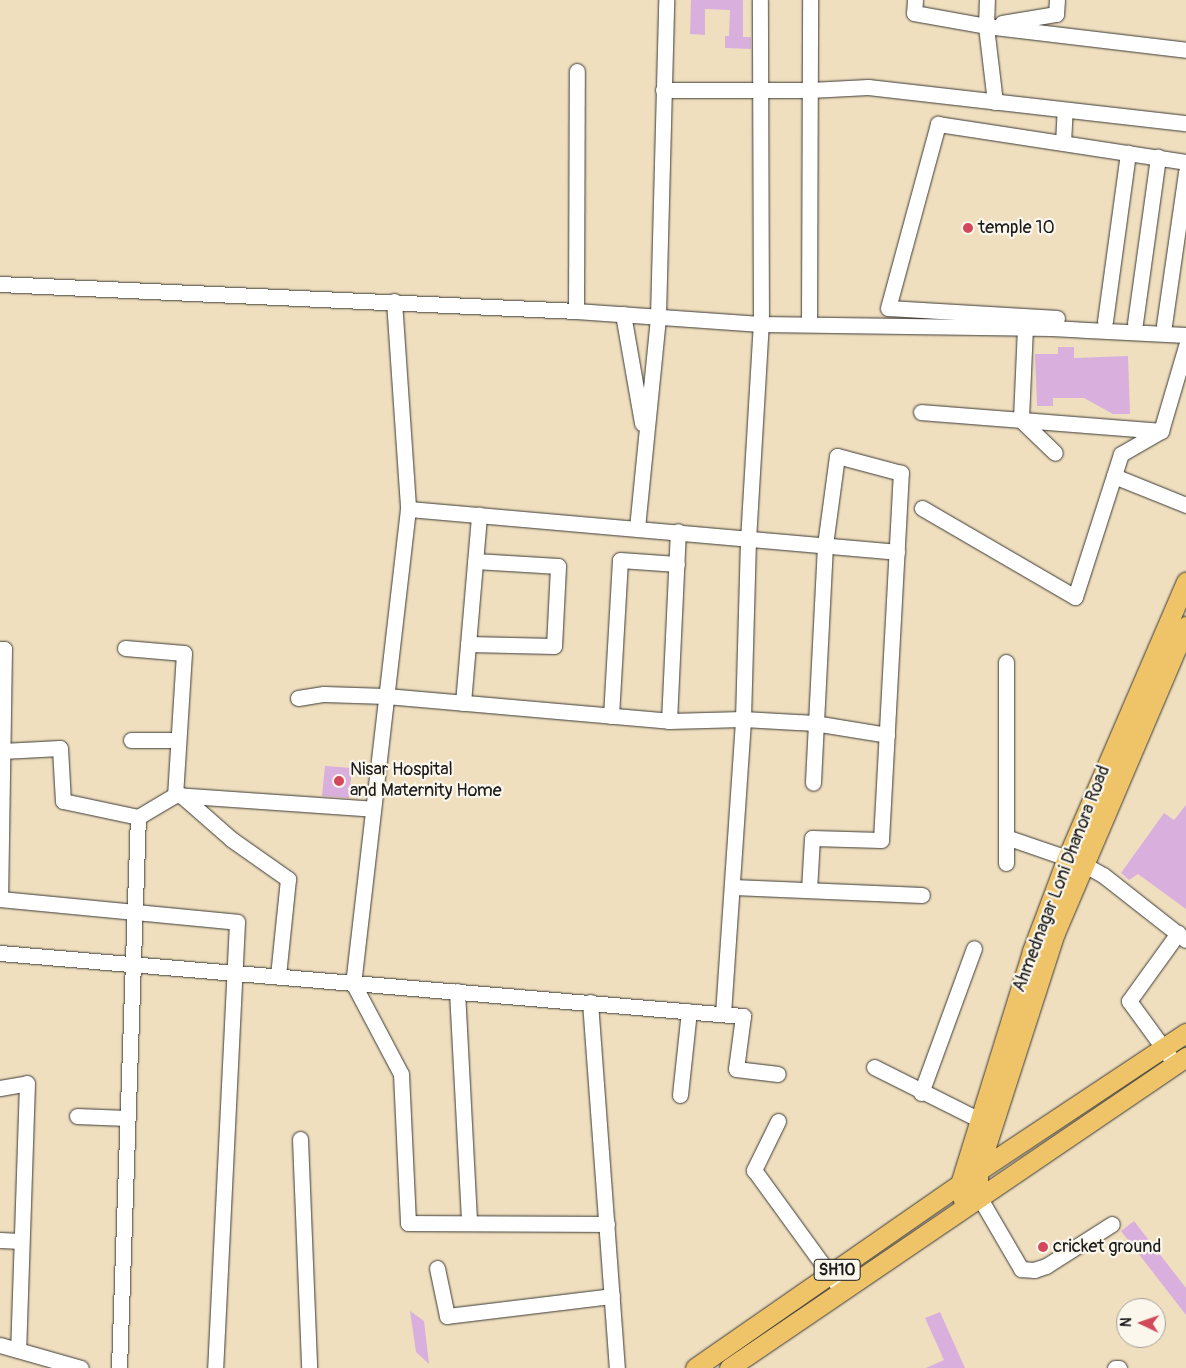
<!DOCTYPE html>
<html>
<head>
<meta charset="utf-8">
<style>
  body { margin:0 }
  #map { position:relative; width:1186px; height:1368px; overflow:hidden; background:#efdfbf; font-family:Pangolin,sans-serif }
  div>[style] { position:absolute }
  .building>* { inset:0; background:#d9afde }
  .roads { filter:drop-shadow(0 0 1px #3c3934) drop-shadow(0 0 1px #3c3934) }
  .minor>* { height:15px; margin:-7.5px; padding:0 7.5px; transform-origin:7.5px; border-radius:7.5px; background:#fff }
  .major>* { height:19px; margin:-9.5px; padding:0 9.5px; transform-origin:9.5px; border-radius:9.5px; background:#efc469 }
  .dots>* { width:14px; height:14px; translate:-50% -50%; box-sizing:border-box; border:2px solid #fbf7ec; border-radius:50% }
  span { translate:-50% -50%; white-space:nowrap; text-align:center; line-height:1.15; -webkit-text-stroke:4.5px #fbf7ec; paint-order:stroke }
  .shield-label span { padding:1px 4px; background:#fbf7ec; border:1px solid; border-radius:4px; -webkit-text-stroke-width:0 }
  .shield-label { font-size:16px; color:#1c1c1c; font-weight:700 }
  .poi-label { font-size:18px; color:#1c1c1c }
  .left { translate:0 -50%; text-align:left }
  .street-label { font-size:18px; color:#1c1c1c }
  .north { position:absolute; left:1116px; top:1298px; width:50px; height:50px; box-sizing:border-box; background:#fbf7ec; border:1px solid #a29f99; border-radius:50%; rotate:273deg; font-size:14px; font-weight:700; line-height:20px; text-align:center; color:#1c1c1c }
  .north::after { content:''; display:block; margin:auto; width:18px; height:22px; background:#d1495b; clip-path:polygon(50% 0,100% 100%,50% 72%,0 100%) }
</style>
</head>
<body>
<div id="map">
  <div class="building">
    <i style="clip-path:polygon(691px 0,743px 0,743px 37px,751px 37px,751px 49px,725px 48px,725px 36px,729px 36px,730px 10px,705px 9px,705px 35px,690px 34px)"></i>
    <i style="clip-path:polygon(1058px 347px,1074px 347px,1074px 358px,1128px 356px,1130px 414px,1113px 414px,1084px 398px,1053px 398px,1053px 406px,1037px 406px,1035px 354px,1058px 354px)"></i>
    <i style="clip-path:polygon(325px 766px,352px 768px,349px 798px,322px 796px)"></i>
    <i style="clip-path:polygon(1186px 805px,1186px 909px,1138px 874px,1129px 880px,1121px 873px,1164px 813px,1174px 820px)"></i>
    <i style="clip-path:polygon(1134px 1221px,1186px 1288px,1186px 1315px,1121px 1231px)"></i>
    <i style="clip-path:polygon(410px 1311px,424px 1321px,429px 1364px,416px 1352px)"></i>
    <i style="clip-path:polygon(940px 1312px,965px 1368px,926px 1368px,944px 1360px,925px 1318px)"></i>
  </div>
  <div class="roads">
    <div class="minor">
      <i style="left:915px;top:0;width:13px;rotate:94deg"></i>
      <i style="left:914px;top:13px;width:73px;rotate:10.2deg"></i>
      <i style="left:986px;top:26px;width:26px;rotate:-88deg"></i>
      <i style="left:1002px;top:23px;width:55px;rotate:-9.5deg"></i>
      <i style="left:1056px;top:14px;width:14px;rotate:-86deg"></i>
      <i style="left:663px;top:90px;width:147px"></i>
      <i style="left:810px;top:90px;width:58px;rotate:-3deg"></i>
      <i style="left:868px;top:87px;width:320px;rotate:6.5deg"></i>
      <i style="left:995px;top:102px;width:77px;rotate:-96.8deg"></i>
      <i style="left:986px;top:26px;width:201px;rotate:6.8deg"></i>
      <i style="left:1063px;top:143px;width:33px;rotate:-87deg"></i>
      <i style="left:0;top:284px;width:577px;rotate:2.68deg"></i>
      <i style="left:576px;top:311px;width:185px;rotate:4deg"></i>
      <i style="left:761px;top:324px;width:290px;rotate:0.8deg"></i>
      <i style="left:1051px;top:328px;width:135px;rotate:3deg"></i>
      <i style="left:394px;top:301px;width:208px;rotate:86.1deg"></i>
      <i style="left:408px;top:509px;width:477px;rotate:96.6deg"></i>
      <i style="left:353px;top:983px;width:103px;rotate:62.2deg"></i>
      <i style="left:401px;top:1074px;width:149px;rotate:87.3deg"></i>
      <i style="left:408px;top:1223px;width:199px;rotate:0.3deg"></i>
      <i style="left:576px;top:311px;width:240px;rotate:-89.8deg"></i>
      <i style="left:623px;top:314px;width:111px;rotate:80.1deg"></i>
      <i style="left:1057px;top:318px;width:169px;rotate:-176.6deg"></i>
      <i style="left:888px;top:308px;width:191px;rotate:-74.8deg"></i>
      <i style="left:938px;top:124px;width:251px;rotate:8.7deg"></i>
      <i style="left:1105px;top:321px;width:170px;rotate:-82.2deg"></i>
      <i style="left:1135px;top:323px;width:168px;rotate:-82.1deg"></i>
      <i style="left:809px;top:324px;width:324px;rotate:-89.8deg"></i>
      <i style="left:1164px;top:325px;width:155px;rotate:-81.8deg"></i>
      <i style="left:1025px;top:327px;width:93px;rotate:92.5deg"></i>
      <i style="left:1021px;top:420px;width:47px;rotate:44.1deg"></i>
      <i style="left:921px;top:412px;width:241px;rotate:4.5deg"></i>
      <i style="left:1161px;top:431px;width:89px;rotate:-73.6deg"></i>
      <i style="left:1114px;top:476px;width:78px;rotate:21.9deg"></i>
      <i style="left:922px;top:508px;width:177px;rotate:30.2deg"></i>
      <i style="left:1075px;top:597px;width:150px;rotate:-72.2deg"></i>
      <i style="left:1121px;top:454px;width:46px;rotate:-29.9deg"></i>
      <i style="left:408px;top:509px;width:491px;rotate:5deg"></i>
      <i style="left:637px;top:528px;width:213px;rotate:-84.3deg"></i>
      <i style="left:658px;top:316px;width:316px;rotate:-88.5deg"></i>
      <i style="left:468px;top:644px;width:86px;rotate:1.3deg"></i>
      <i style="left:554px;top:646px;width:80px;rotate:-87.1deg"></i>
      <i style="left:558px;top:566px;width:83px;rotate:-176.6deg"></i>
      <i style="left:125px;top:648px;width:59px;rotate:4.8deg"></i>
      <i style="left:184px;top:653px;width:142px;rotate:93.6deg"></i>
      <i style="left:175px;top:795px;width:198px;rotate:4deg"></i>
      <i style="left:0;top:649px;width:4px"></i>
      <i style="left:4px;top:649px;width:250px;rotate:90.9deg"></i>
      <i style="left:298px;top:698px;width:26px;rotate:-9deg"></i>
      <i style="left:324px;top:694px;width:62px;rotate:1.8deg"></i>
      <i style="left:386px;top:696px;width:284px;rotate:5deg"></i>
      <i style="left:669px;top:721px;width:74px;rotate:-1.5deg"></i>
      <i style="left:743px;top:719px;width:71px;rotate:3.2deg"></i>
      <i style="left:814px;top:723px;width:74px;rotate:9.3deg"></i>
      <i style="left:463px;top:703px;width:189px;rotate:-85.1deg"></i>
      <i style="left:611px;top:716px;width:156px;rotate:-86.7deg"></i>
      <i style="left:620px;top:560px;width:57px;rotate:4deg"></i>
      <i style="left:669px;top:721px;width:190px;rotate:-87.3deg"></i>
      <i style="left:131px;top:740px;width:47px"></i>
      <i style="left:2px;top:751px;width:58px;rotate:-3deg"></i>
      <i style="left:60px;top:748px;width:53px;rotate:86.8deg"></i>
      <i style="left:63px;top:801px;width:77px;rotate:12deg"></i>
      <i style="left:181px;top:795px;width:67px;rotate:41.3deg"></i>
      <i style="left:231px;top:839px;width:70px;rotate:35.1deg"></i>
      <i style="left:288px;top:879px;width:98px;rotate:95.9deg"></i>
      <i style="left:1006px;top:837px;width:65px;rotate:19deg"></i>
      <i style="left:1006px;top:863px;width:201px;rotate:-90deg"></i>
      <i style="left:1083px;top:864px;width:23px;rotate:29deg"></i>
      <i style="left:1103px;top:875px;width:105px;rotate:38.1deg"></i>
      <i style="left:733px;top:887px;width:189px;rotate:2.4deg"></i>
      <i style="left:809px;top:890px;width:52px;rotate:-86.7deg"></i>
      <i style="left:812px;top:838px;width:69px;rotate:1.7deg"></i>
      <i style="left:881px;top:840px;width:368px;rotate:-86.9deg"></i>
      <i style="left:901px;top:473px;width:66px;rotate:-165.1deg"></i>
      <i style="left:837px;top:456px;width:90px;rotate:97.7deg"></i>
      <i style="left:825px;top:545px;width:238px;rotate:92.9deg"></i>
      <i style="left:0;top:899px;width:238px;rotate:5.5deg"></i>
      <i style="left:237px;top:922px;width:447px;rotate:92.8deg"></i>
      <i style="left:0;top:953px;width:746px;rotate:4.85deg"></i>
      <i style="left:743px;top:1016px;width:53px;rotate:97.5deg"></i>
      <i style="left:736px;top:1069px;width:42px;rotate:6.8deg"></i>
      <i style="left:457px;top:991px;width:232px;rotate:87deg"></i>
      <i style="left:590px;top:1002px;width:367px;rotate:85.8deg"></i>
      <i style="left:723px;top:1014px;width:296px;rotate:-86.1deg"></i>
      <i style="left:743px;top:719px;width:179px;rotate:-88.4deg"></i>
      <i style="left:748px;top:540px;width:216px;rotate:-86.6deg"></i>
      <i style="left:761px;top:324px;width:324px;rotate:-90.2deg"></i>
      <i style="left:1175px;top:1064px;width:78px;rotate:-126.1deg"></i>
      <i style="left:1129px;top:1001px;width:84px;rotate:-54.2deg"></i>
      <i style="left:874px;top:1067px;width:127px;rotate:26.6deg"></i>
      <i style="left:0;top:1088px;width:27px;rotate:-10deg"></i>
      <i style="left:27px;top:1083px;width:267px;rotate:91.9deg"></i>
      <i style="left:921px;top:1093px;width:154px;rotate:-69.9deg"></i>
      <i style="left:680px;top:1095px;width:84px;rotate:-83.9deg"></i>
      <i style="left:77px;top:1116px;width:49px;rotate:2.3deg"></i>
      <i style="left:778px;top:1121px;width:55px;rotate:116.1deg"></i>
      <i style="left:754px;top:1170px;width:150px;rotate:54deg"></i>
      <i style="left:300px;top:1139px;width:229px;rotate:87.7deg"></i>
      <i style="left:978px;top:1195px;width:86px;rotate:59.8deg"></i>
      <i style="left:1021px;top:1269px;width:13px;rotate:4deg"></i>
      <i style="left:1034px;top:1270px;width:13px;rotate:-18deg"></i>
      <i style="left:1046px;top:1266px;width:78px;rotate:-32.5deg"></i>
      <i style="left:0;top:1240px;width:21px;rotate:3deg"></i>
      <i style="left:437px;top:1268px;width:49px;rotate:78.2deg"></i>
      <i style="left:447px;top:1316px;width:166px;rotate:-6.9deg"></i>
      <i style="left:0;top:1345px;width:84px;rotate:15.9deg"></i>
      <i style="left:119px;top:1368px;width:551px;rotate:-88.03deg"></i>
      <i style="left:138px;top:817px;width:43px;rotate:-30.7deg"></i>
      <i style="left:1115px;top:1368px;width:4px"></i>
    </div>
    <div class="major">
      <i style="left:978px;top:1195px;width:24px;rotate:-90deg"></i>
      <i style="left:978px;top:1171px;width:250px;rotate:-72.1deg"></i>
      <i style="left:1055px;top:933px;width:334px;rotate:-66.9deg"></i>
      <i style="left:964px;top:1205px;width:21px;rotate:-101deg"></i>
      <i style="left:960px;top:1184px;width:244px;rotate:-72.8deg"></i>
      <i style="left:1032px;top:951px;width:99px;rotate:-69.4deg"></i>
      <i style="left:1067px;top:858px;width:301px;rotate:-66.7deg"></i>
      <i style="left:695px;top:1368px;width:345px;rotate:-34.8deg"></i>
      <i style="left:978px;top:1171px;width:250px;rotate:-33.6deg"></i>
      <i style="left:729px;top:1368px;width:553px;rotate:-34.24deg"></i>
    </div>
  </div>
  <div class="dots">
    <i style="left:968px;top:228px;background:#d1495b"></i>
    <i style="left:339px;top:781px;background:#d1495b"></i>
    <i style="left:1043px;top:1247px;background:#d1495b"></i>
  </div>
  <div class="shield-label">
    <span style="left:837px;top:1270px">SH10</span>
  </div>
  <div class="poi-label">
    <span class="left" style="left:978px;top:228px">temple 10</span>
    <span class="left" style="left:350px;top:781px">Nisar Hospital<br>and Maternity Home</span>
    <span class="left" style="left:1053px;top:1247px">cricket ground</span>
  </div>
  <div class="street-label">
    <span style="left:1062px;top:879px;rotate:-69deg">Ahmednagar Loni Dhanora Road</span>
  </div>
  <div class="north">N</div>
</div>
</body>
</html>
